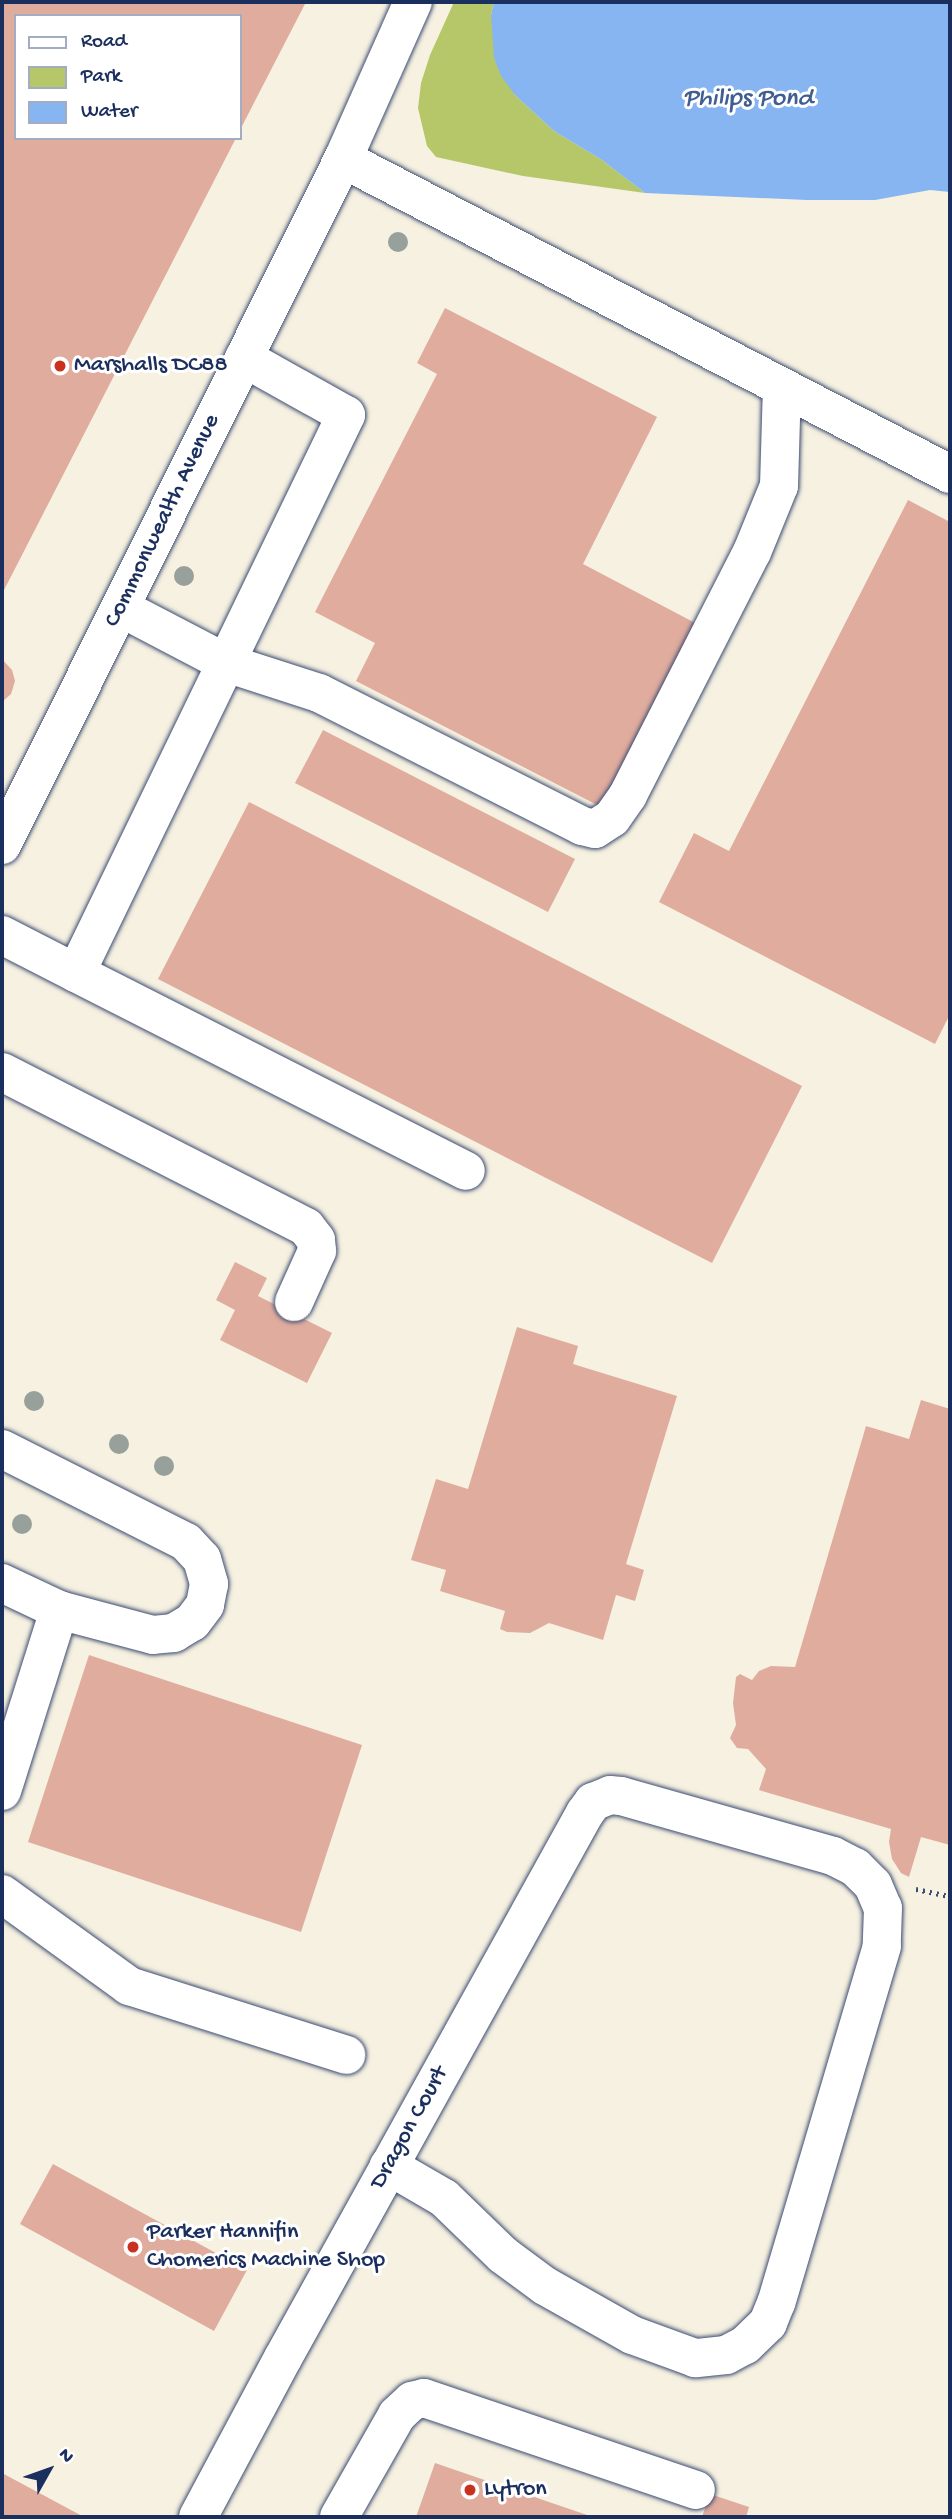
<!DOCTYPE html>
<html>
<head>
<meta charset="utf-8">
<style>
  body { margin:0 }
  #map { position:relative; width:952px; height:2519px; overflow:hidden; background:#f6f1e1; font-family:"Gochi Hand",sans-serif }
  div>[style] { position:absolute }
  .green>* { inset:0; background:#b6c769 }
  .water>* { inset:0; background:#86b5f1 }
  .building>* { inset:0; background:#e0ac9e }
  .path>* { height:4.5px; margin-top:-2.25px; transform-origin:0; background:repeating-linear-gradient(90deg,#3c4c72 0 2px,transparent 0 7px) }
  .roads { filter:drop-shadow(0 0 2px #3c4c72) drop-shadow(0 0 2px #3c4c72) }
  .minor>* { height:38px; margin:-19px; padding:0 19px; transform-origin:19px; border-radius:19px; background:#fff }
  .trees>* { width:20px; height:20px; margin:-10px; border-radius:50%; background:#97a09b }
  .dots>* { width:19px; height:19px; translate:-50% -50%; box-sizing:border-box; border:4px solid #fff; border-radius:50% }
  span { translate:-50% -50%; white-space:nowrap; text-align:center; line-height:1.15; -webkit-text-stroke:6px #fff; paint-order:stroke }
  .poi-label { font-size:24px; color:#1b2f5e }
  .left { translate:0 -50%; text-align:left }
  .street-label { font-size:24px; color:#1b2f5e }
  .water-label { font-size:26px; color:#405e91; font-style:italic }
  .frame { position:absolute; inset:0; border:4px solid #1b2f5e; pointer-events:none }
  .legend { position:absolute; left:14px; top:14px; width:228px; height:126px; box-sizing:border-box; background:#fff; border:2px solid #a4acbf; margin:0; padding:9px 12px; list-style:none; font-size:21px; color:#1b2f5e }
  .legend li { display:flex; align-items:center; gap:14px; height:35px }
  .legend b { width:35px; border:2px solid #a4acbf }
  .north { position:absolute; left:14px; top:2435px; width:70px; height:70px; -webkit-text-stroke:5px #fff; paint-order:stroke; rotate:50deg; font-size:19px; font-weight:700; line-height:28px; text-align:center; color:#1b2f5e }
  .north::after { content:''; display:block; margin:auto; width:24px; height:32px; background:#1b2f5e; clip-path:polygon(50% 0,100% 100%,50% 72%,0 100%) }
</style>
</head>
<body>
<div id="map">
  <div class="green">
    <i style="clip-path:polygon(454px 2px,494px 2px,491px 15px,515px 95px,554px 131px,602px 160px,645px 193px,523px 176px,436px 157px,427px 146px,418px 108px,421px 83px,430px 55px)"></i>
  </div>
  <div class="water">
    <i style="clip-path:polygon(494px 2px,950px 2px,950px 192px,930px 190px,875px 200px,807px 200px,645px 193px,602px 160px,554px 131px,515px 95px,501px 76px,494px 58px,491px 15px)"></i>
  </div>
  <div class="building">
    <i style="clip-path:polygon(2px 2px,306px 2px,240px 130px,240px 16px,16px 16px,16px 138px,236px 138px,2px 594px)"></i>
    <i style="clip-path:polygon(445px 308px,657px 417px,583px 564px,699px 625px,605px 809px,356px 681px,375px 643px,315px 612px,437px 374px,417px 363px)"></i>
    <i style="clip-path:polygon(908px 500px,950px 522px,950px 1014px,935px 1044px,659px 902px,694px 833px,729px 851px)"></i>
    <i style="clip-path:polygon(2px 659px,12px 670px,15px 681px,11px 694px,2px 702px)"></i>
    <i style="clip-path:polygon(323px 730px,575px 859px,548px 912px,295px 783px)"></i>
    <i style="clip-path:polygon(249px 802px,802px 1086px,712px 1263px,158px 979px)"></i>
    <i style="clip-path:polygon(235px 1262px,267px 1278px,258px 1296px,332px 1333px,307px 1383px,220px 1340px,235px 1310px,216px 1300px)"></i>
    <i style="clip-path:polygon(517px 1327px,578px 1346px,573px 1364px,677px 1396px,626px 1564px,644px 1570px,635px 1601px,616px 1595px,603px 1640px,549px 1623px,530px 1633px,507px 1632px,500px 1629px,505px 1611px,440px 1591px,446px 1570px,411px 1560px,436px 1479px,468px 1489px)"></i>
    <i style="clip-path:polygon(921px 1400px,950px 1409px,950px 1845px,921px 1837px,909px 1877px,901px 1873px,892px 1859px,889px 1842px,891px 1829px,759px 1790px,766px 1769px,748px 1749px,737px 1748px,730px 1738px,736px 1725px,733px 1703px,736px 1677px,740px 1674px,752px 1680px,759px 1671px,771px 1666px,795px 1667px,866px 1426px,909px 1439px)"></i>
    <i style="clip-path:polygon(89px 1655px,362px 1745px,301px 1932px,28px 1842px)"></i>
    <i style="clip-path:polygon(53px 2164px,247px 2270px,214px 2331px,20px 2224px)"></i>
    <i style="clip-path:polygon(435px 2463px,593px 2517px,416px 2517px)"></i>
    <i style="clip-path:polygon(2px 2473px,84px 2517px,2px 2517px)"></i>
    <i style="clip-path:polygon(710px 2494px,749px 2507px,746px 2517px,702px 2517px)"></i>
  </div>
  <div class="path">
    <i style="left:916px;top:1889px;width:35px;rotate:12deg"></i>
  </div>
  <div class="roads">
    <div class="minor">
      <i style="left:343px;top:159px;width:684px;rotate:27.43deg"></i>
      <i style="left:121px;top:608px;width:119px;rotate:27.6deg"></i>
      <i style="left:226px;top:663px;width:98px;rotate:17.9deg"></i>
      <i style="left:319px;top:693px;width:295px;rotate:26.8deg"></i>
      <i style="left:582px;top:826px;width:13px;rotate:13deg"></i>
      <i style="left:595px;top:829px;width:20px;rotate:-33deg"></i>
      <i style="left:612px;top:818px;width:28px;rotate:-55deg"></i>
      <i style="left:628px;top:795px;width:273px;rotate:-63deg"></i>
      <i style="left:752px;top:552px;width:71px;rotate:-67.8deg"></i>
      <i style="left:779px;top:486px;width:99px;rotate:-88.3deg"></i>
      <i style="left:2px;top:845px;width:766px;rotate:-63.57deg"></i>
      <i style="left:343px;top:159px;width:172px;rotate:-66deg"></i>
      <i style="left:2px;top:935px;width:83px;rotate:27.2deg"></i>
      <i style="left:76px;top:973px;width:620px;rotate:-64.18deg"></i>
      <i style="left:346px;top:415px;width:117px;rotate:-150.8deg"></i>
      <i style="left:76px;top:973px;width:437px;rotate:26.9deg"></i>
      <i style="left:2px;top:1072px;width:341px;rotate:27deg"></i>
      <i style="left:306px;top:1227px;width:16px;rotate:52deg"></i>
      <i style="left:316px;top:1240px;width:11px;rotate:85deg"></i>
      <i style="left:317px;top:1251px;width:56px;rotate:114.3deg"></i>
      <i style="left:2px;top:1449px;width:206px;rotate:26.8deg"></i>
      <i style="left:186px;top:1542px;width:23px;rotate:47deg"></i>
      <i style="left:202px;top:1559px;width:26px;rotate:74deg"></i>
      <i style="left:209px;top:1584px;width:21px;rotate:101deg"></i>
      <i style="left:205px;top:1605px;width:21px;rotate:127deg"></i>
      <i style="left:192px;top:1622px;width:21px;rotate:149deg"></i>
      <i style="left:174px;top:1633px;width:21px;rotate:175deg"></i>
      <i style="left:153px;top:1635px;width:97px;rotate:-165.1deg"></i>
      <i style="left:59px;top:1610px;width:63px;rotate:-154.7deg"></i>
      <i style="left:2px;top:1791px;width:190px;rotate:-72.5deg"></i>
      <i style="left:2px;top:1894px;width:157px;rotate:35.9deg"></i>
      <i style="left:129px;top:1986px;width:228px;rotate:17.6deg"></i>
      <i style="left:198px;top:2517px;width:180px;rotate:-61.9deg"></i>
      <i style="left:283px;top:2358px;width:623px;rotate:-61.01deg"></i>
      <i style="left:585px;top:1813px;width:14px;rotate:-54deg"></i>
      <i style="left:593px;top:1802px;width:18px;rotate:-22deg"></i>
      <i style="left:610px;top:1795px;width:11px;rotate:5deg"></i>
      <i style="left:621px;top:1796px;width:220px;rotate:15.8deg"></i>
      <i style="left:833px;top:1856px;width:25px;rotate:27deg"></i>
      <i style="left:855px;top:1867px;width:25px;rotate:45deg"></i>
      <i style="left:873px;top:1885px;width:25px;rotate:67deg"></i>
      <i style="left:883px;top:1908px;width:38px;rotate:92deg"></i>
      <i style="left:882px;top:1946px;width:372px;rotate:106.5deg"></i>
      <i style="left:776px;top:2303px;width:22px;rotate:112deg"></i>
      <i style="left:768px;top:2323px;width:32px;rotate:136deg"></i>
      <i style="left:745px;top:2345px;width:21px;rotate:152deg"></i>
      <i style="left:726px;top:2355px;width:31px;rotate:174deg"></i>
      <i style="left:695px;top:2358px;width:67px;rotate:-159.9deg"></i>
      <i style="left:632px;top:2335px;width:100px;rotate:-150.6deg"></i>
      <i style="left:545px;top:2286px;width:52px;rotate:-143.6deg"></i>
      <i style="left:503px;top:2255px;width:82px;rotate:-136deg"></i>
      <i style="left:444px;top:2198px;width:64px;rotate:-149.8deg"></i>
      <i style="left:339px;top:2517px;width:117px;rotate:-60.4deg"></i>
      <i style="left:397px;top:2415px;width:21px;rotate:-43deg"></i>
      <i style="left:412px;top:2401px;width:12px;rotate:-14deg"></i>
      <i style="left:424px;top:2398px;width:287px;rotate:18.7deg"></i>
    </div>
  </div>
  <div class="trees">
    <i style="left:398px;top:242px"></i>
    <i style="left:184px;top:576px"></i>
    <i style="left:34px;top:1401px"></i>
    <i style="left:119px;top:1444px"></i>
    <i style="left:164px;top:1466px"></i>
    <i style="left:22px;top:1524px"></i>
  </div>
  <div class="dots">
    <i style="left:60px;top:366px;background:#c8321e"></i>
    <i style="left:133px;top:2247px;background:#c8321e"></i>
    <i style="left:470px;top:2490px;background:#c8321e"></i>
  </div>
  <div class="poi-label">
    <span class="left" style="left:74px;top:366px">Marshalls DC88</span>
    <span class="left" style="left:147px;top:2247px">Parker Hannifin<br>Chomerics Machine Shop</span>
    <span class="left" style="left:484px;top:2490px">Lytron</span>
  </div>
  <div class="street-label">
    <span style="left:163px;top:521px;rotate:-64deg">Commonwealth Avenue</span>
    <span style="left:410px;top:2128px;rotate:-61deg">Dragon Court</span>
  </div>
  <div class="water-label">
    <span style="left:748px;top:100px">Philips Pond</span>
  </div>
  <div class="frame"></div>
  <ul class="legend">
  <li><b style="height:9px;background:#fff"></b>Road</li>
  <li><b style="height:19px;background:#b6c769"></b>Park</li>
  <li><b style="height:19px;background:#86b5f1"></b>Water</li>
  </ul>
  <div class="north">N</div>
</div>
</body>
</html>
